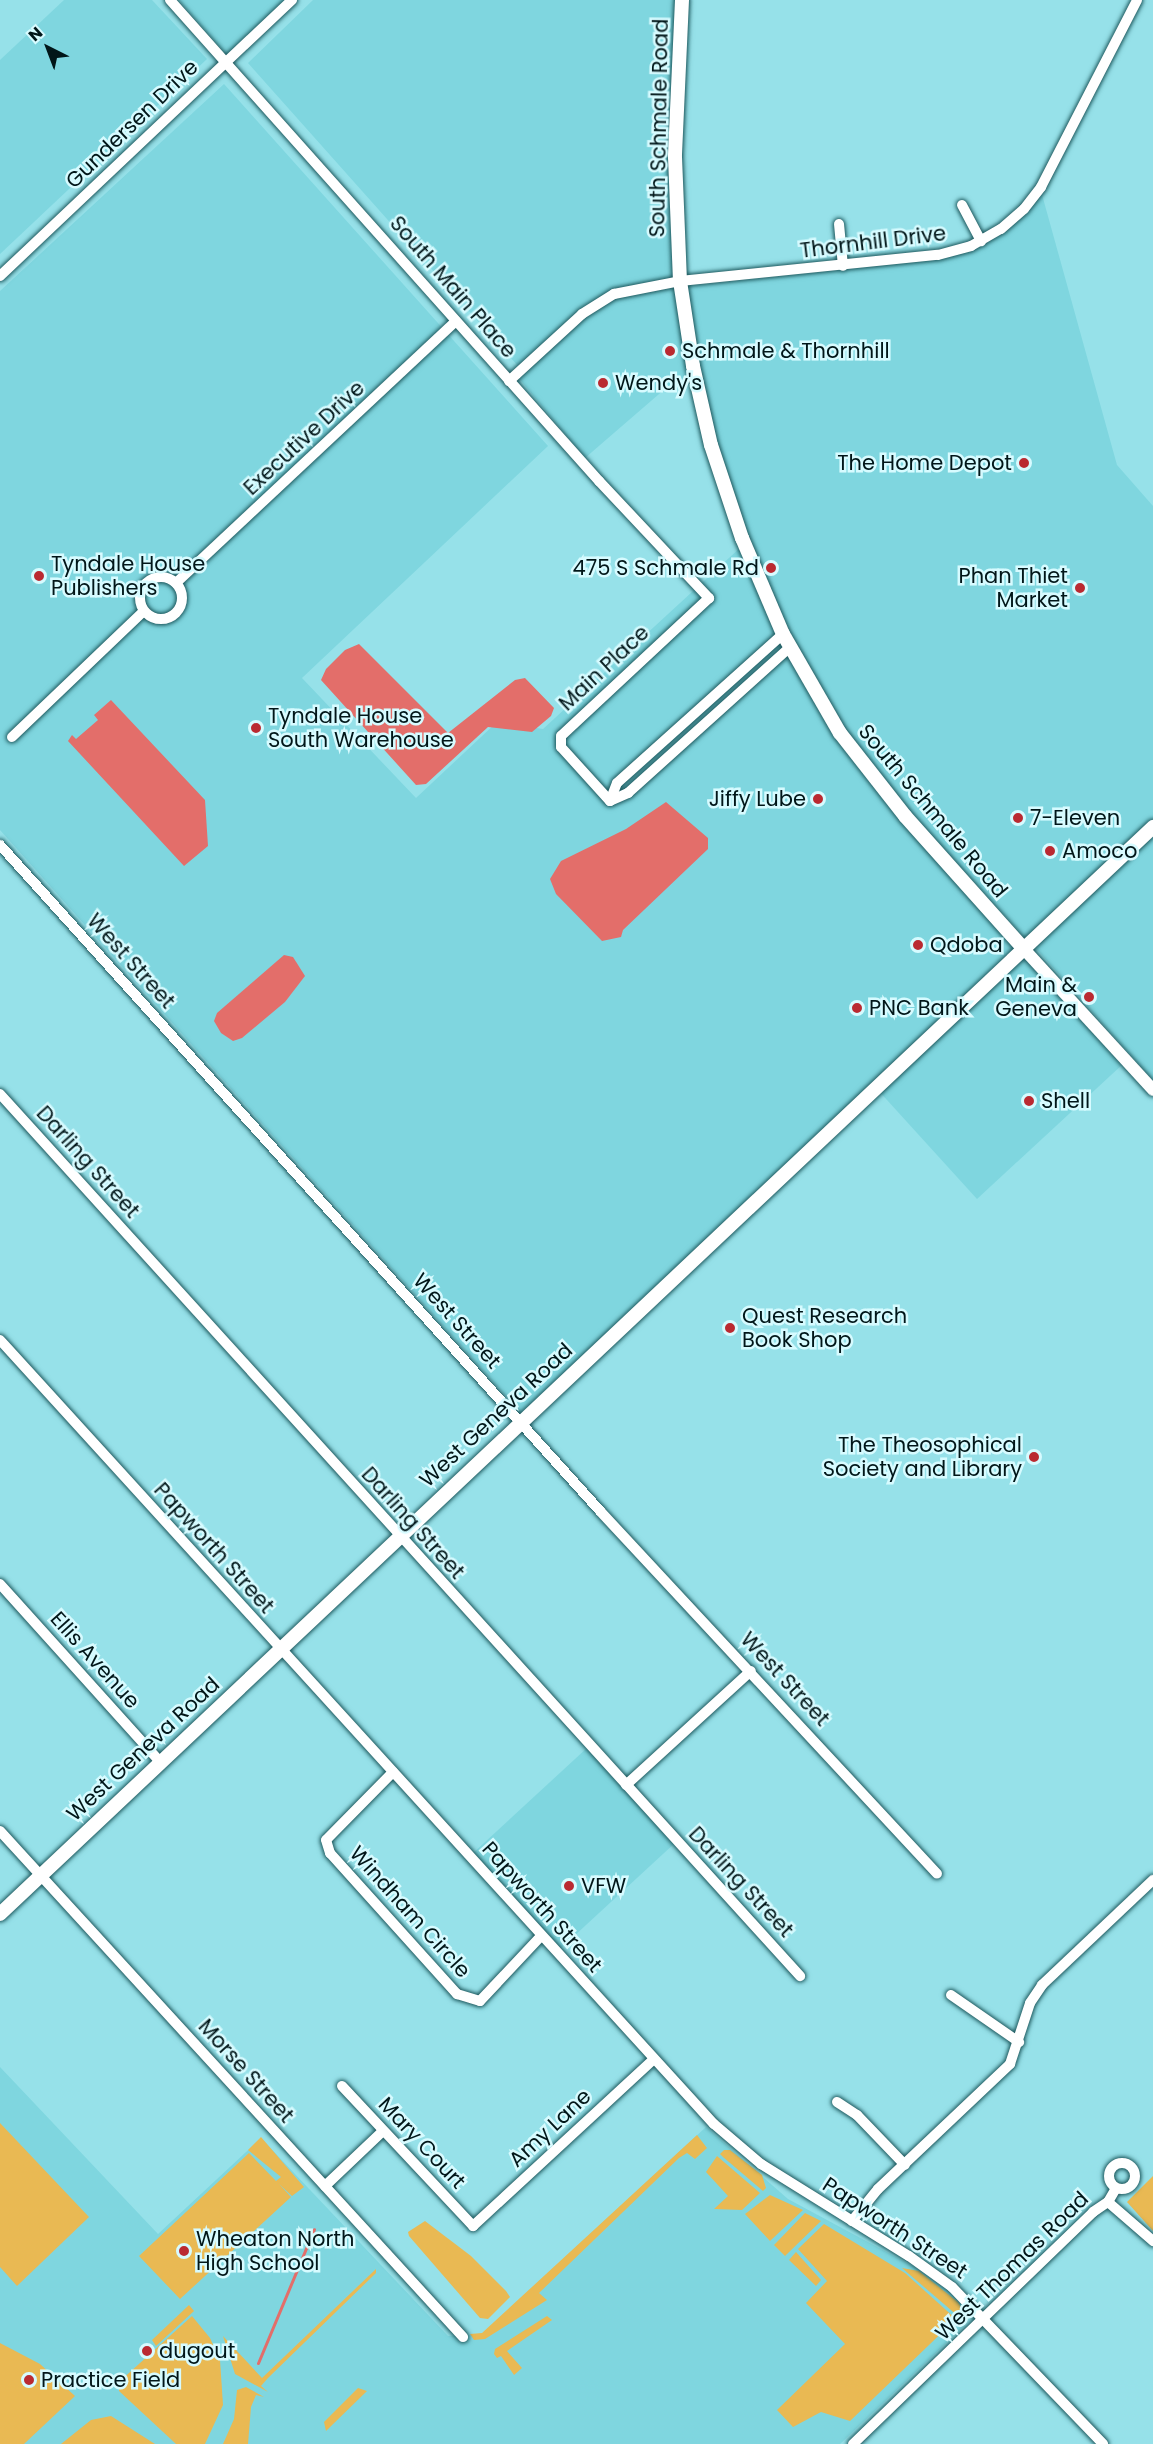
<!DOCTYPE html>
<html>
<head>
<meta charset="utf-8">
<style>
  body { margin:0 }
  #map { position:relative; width:1153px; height:2444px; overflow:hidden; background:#96e1e9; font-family:Poppins,sans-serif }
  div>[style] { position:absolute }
  .built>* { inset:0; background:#7fd6df }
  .green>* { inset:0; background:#e9b953 }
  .water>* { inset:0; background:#e36e6a }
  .stream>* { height:3px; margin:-1.5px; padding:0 1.5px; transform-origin:1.5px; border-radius:1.5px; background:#e36e6a }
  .roads { filter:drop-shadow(0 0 2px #1d585d) drop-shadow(0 0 2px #1d585d) }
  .minor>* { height:10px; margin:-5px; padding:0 5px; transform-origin:5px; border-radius:5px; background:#fff }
  .minor>.ring { margin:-5px; padding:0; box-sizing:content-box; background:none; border:10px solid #fff; border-radius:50% }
  .tertiary>* { height:12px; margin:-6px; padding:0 6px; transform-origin:6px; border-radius:6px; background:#fff }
  .secondary>* { height:14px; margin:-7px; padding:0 7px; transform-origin:7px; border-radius:7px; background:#fff }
  .dots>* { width:16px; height:16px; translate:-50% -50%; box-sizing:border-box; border:3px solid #d7fbff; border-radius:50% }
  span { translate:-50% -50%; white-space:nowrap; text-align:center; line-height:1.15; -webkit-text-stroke:5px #d7fbff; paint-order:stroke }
  .street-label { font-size:21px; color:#011619 }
  .poi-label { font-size:21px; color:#011619 }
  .left { translate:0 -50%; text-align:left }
  .right { translate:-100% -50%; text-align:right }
  .north { position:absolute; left:18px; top:18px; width:60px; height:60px; -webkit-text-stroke:4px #d7fbff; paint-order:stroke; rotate:318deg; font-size:16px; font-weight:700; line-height:24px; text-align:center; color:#011619 }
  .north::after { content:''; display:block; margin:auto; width:21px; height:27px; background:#011619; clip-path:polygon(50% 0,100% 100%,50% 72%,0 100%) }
</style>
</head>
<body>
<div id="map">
  <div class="built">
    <i style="clip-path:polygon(64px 0,152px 0,207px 59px,0 254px,0 60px)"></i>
    <i style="clip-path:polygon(179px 0,285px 0,228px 56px)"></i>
    <i style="clip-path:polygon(313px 0,678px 0,675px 281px,614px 291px,518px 366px,248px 63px)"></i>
    <i style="clip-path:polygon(224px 84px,548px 446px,302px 678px,416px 798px,497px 722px,543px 729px,742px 546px,833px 729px,1014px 948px,522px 1414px,0 830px,0 291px)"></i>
    <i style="clip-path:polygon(1041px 191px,1117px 465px,1153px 506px,1153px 822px,1027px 940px,874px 771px,832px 710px,789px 634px,747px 537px,715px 442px,682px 287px,896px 264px,980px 245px)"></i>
    <i style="clip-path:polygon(676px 288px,693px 379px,666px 388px,585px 458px,518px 377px,588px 313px,619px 297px)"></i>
    <i style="clip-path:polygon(1153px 832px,1153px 1080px,1033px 945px)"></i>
    <i style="clip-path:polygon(1026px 952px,1123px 1064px,977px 1199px,877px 1089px)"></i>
    <i style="clip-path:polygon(588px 1747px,676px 1842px,560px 1949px,472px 1854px)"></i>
    <i style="clip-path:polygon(0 2067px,158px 2234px,261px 2138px,448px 2336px,482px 2334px,706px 2127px,788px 2199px,918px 2269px,961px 2301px,967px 2313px,965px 2325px,840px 2444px,0 2444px)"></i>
  </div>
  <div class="green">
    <i style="clip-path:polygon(0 2123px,89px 2217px,17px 2286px,0 2267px)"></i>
    <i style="clip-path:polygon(697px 2135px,707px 2148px,695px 2159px,687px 2153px,679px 2158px,539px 2293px,547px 2300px,485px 2339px,474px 2340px,470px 2334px,482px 2333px)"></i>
    <i style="clip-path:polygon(261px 2137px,304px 2187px,292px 2196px,279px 2184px,291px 2197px,180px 2299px,139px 2256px,249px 2153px,276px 2181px,281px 2177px,248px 2150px)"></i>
    <i style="clip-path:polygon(724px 2150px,730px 2150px,762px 2175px,766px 2188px,763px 2191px,723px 2157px,720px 2154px)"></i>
    <i style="clip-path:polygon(717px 2156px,760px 2193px,742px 2210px,714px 2209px,728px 2196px,706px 2172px)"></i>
    <i style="clip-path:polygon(1153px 2176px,1153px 2231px,1127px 2202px)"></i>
    <i style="clip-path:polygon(770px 2195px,803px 2210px,770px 2241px,745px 2214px)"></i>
    <i style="clip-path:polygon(805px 2213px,821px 2221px,785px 2256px,774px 2245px)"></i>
    <i style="clip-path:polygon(425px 2221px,471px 2256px,506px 2291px,510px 2297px,488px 2319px,480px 2318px,409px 2236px,408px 2232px)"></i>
    <i style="clip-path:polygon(824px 2224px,905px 2273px,956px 2319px,850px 2421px,821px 2412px,793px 2427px,777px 2410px,845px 2344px,806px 2303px,827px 2281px,798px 2249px)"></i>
    <i style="clip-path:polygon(796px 2252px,821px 2280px,816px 2286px,789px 2260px)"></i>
    <i style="clip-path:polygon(902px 2268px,919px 2271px,958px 2302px,964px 2312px,959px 2317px)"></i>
    <i style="clip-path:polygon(376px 2269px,376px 2273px,268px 2378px,261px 2386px,268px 2392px,235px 2374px,223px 2336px,262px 2378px)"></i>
    <i style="clip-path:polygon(189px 2305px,194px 2311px,156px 2346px,152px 2340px)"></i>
    <i style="clip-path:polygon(192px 2316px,210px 2338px,220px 2360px,223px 2405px,205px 2444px,176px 2444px,119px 2391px,119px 2382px)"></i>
    <i style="clip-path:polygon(547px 2316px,552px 2320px,507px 2351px,522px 2368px,514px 2375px,501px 2356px,497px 2358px,494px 2354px,495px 2349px)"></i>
    <i style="clip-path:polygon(0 2343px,40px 2364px,75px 2396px,24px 2444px,0 2444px)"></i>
    <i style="clip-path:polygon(246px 2387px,264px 2397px,256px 2395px,251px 2407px,248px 2444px,223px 2444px,234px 2419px,237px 2390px)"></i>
    <i style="clip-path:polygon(358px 2388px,367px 2391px,326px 2431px,324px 2422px)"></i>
    <i style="clip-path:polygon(111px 2416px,155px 2444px,61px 2444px,91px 2420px)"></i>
  </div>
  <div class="water">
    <i style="clip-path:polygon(359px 644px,448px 733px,515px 680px,525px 678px,554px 708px,551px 716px,532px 732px,488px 727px,426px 784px,416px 785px,321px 680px,326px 669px,345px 650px)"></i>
    <i style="clip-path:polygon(111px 700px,205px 800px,208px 846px,184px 866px,68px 741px,72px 735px,76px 739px,98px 720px,94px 715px)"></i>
    <i style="clip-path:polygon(666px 802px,708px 838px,708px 849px,623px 930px,621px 937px,602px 941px,556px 894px,550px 879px,561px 861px,626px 829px)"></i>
    <i style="clip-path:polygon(284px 955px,293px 957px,305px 976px,285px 1002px,242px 1038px,233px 1041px,221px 1033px,214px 1021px,217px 1013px)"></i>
  </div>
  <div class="stream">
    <i style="left:258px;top:2363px;width:145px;rotate:-67.3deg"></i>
  </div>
  <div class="roads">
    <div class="minor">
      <i style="left:170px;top:0;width:645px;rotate:48.27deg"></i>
      <i style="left:599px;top:481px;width:161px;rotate:46.8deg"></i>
      <i style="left:709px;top:598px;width:202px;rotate:137deg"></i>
      <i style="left:561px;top:736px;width:11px;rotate:90deg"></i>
      <i style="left:561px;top:747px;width:73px;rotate:47.8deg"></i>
      <i style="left:962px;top:205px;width:41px;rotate:62.2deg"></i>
      <i style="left:839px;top:224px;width:42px;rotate:84.6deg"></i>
      <i style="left:0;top:276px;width:402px;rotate:-43.4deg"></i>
      <i style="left:509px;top:381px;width:99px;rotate:-42.5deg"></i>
      <i style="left:582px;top:314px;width:38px;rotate:-32deg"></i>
      <i style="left:614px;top:294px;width:67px;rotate:-11.1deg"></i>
      <i style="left:680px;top:281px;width:259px;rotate:-5.8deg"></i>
      <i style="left:938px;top:255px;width:34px;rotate:-15deg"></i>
      <i style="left:971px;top:246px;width:34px;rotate:-30deg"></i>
      <i style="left:1001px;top:229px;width:30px;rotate:-41deg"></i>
      <i style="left:1024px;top:209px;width:28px;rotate:-52deg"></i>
      <i style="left:1041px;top:187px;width:210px;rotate:-62.8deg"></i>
      <i class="ring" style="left:140px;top:577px;width:32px;height:32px"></i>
      <i style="left:176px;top:583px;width:383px;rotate:-43.1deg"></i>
      <i style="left:12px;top:737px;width:182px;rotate:-43.7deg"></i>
      <i style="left:610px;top:801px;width:19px;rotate:-69deg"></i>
      <i style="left:617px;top:783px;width:223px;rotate:-41.9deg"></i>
      <i style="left:610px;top:801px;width:20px;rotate:-24deg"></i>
      <i style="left:628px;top:793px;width:218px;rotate:-42deg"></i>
      <i style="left:0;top:845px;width:896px;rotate:47.98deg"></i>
      <i style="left:600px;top:1511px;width:495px;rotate:47.1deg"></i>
      <i style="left:0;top:1094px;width:1191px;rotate:47.79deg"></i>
      <i style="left:0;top:1340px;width:1060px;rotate:47.68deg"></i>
      <i style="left:714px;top:2124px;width:62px;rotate:40.4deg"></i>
      <i style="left:761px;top:2164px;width:174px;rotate:31.9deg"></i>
      <i style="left:909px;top:2256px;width:53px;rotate:35.8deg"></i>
      <i style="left:952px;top:2287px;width:218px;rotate:46.1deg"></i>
      <i style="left:0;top:1584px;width:239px;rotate:48deg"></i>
      <i style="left:393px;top:1772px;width:95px;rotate:134.6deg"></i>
      <i style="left:326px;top:1840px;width:14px;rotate:73deg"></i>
      <i style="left:330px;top:1853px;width:190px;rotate:48deg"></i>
      <i style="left:457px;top:1994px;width:24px;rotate:17deg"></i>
      <i style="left:480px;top:2001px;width:89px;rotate:-46.8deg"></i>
      <i style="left:626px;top:1785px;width:169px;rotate:-42.4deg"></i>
      <i style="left:0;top:1831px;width:686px;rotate:47.54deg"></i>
      <i style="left:951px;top:1995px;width:83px;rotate:34.7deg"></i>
      <i style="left:342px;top:2086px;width:192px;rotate:46.9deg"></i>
      <i style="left:473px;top:2226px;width:246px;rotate:-42.7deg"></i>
      <i style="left:837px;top:2102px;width:24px;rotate:33deg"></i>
      <i style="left:857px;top:2115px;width:69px;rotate:46.2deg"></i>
      <i class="ring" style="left:1109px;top:2163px;width:16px;height:16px"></i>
      <i style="left:325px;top:2186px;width:80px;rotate:-43.5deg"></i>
      <i style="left:1108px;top:2202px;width:60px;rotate:40.9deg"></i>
      <i style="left:852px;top:2221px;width:41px;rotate:-50.9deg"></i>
      <i style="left:878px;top:2189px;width:182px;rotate:-43.4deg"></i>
      <i style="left:1010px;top:2064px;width:64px;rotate:-71.8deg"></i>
      <i style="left:1030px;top:2003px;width:22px;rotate:-56deg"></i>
      <i style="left:1042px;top:1985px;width:153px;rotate:-43.4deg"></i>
      <i style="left:853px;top:2444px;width:334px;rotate:-44deg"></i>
      <i style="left:1093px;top:2212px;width:18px;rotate:-34deg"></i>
      <i style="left:1108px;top:2202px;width:16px;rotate:-60deg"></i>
    </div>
    <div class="tertiary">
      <i style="left:1024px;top:949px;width:191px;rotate:47.5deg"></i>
    </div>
    <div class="secondary">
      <i style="left:682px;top:0;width:157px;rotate:92.6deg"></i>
      <i style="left:675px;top:157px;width:124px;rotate:87.7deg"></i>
      <i style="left:680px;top:281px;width:86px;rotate:81.3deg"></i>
      <i style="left:693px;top:366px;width:81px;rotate:77.2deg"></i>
      <i style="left:711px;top:445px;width:98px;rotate:71.6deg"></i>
      <i style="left:742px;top:538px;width:104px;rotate:66.9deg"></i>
      <i style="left:783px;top:634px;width:114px;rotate:60.1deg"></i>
      <i style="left:840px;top:733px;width:105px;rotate:51.9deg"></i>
      <i style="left:905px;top:816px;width:178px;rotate:48.2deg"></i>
      <i style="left:0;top:1914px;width:1585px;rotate:-43.31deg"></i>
    </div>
  </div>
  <div class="dots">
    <i style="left:670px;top:351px;background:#ba2a31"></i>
    <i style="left:603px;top:383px;background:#ba2a31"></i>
    <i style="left:1024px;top:463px;background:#ba2a31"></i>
    <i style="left:771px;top:568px;background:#ba2a31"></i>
    <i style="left:39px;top:576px;background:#ba2a31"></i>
    <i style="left:1080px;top:588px;background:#ba2a31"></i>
    <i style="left:256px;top:728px;background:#ba2a31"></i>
    <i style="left:818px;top:799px;background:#ba2a31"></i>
    <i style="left:1018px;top:818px;background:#ba2a31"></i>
    <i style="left:1050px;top:851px;background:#ba2a31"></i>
    <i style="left:918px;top:945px;background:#ba2a31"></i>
    <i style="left:1089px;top:997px;background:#ba2a31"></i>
    <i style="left:857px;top:1008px;background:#ba2a31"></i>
    <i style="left:1029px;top:1101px;background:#ba2a31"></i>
    <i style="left:730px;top:1328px;background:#ba2a31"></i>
    <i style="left:1034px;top:1457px;background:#ba2a31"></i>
    <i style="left:569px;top:1886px;background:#ba2a31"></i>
    <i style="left:184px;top:2251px;background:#ba2a31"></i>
    <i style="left:147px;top:2351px;background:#ba2a31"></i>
    <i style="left:29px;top:2380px;background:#ba2a31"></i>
  </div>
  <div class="street-label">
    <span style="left:132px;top:124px;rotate:-44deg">Gundersen Drive</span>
    <span style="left:659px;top:128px;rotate:-89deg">South Schmale Road</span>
    <span style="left:873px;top:242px;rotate:-7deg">Thornhill Drive</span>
    <span style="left:453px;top:287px;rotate:49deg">South Main Place</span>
    <span style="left:304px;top:438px;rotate:-43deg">Executive Drive</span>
    <span style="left:604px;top:668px;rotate:-43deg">Main Place</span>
    <span style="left:933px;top:811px;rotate:50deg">South Schmale Road</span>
    <span style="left:131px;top:961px;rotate:48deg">West Street</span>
    <span style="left:88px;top:1162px;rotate:48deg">Darling Street</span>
    <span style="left:457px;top:1321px;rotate:48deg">West Street</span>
    <span style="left:496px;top:1415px;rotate:-43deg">West Geneva Road</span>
    <span style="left:413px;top:1523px;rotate:48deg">Darling Street</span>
    <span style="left:214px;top:1548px;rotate:48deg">Papworth Street</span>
    <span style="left:95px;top:1660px;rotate:48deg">Ellis Avenue</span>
    <span style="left:785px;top:1679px;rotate:47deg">West Street</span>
    <span style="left:143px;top:1749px;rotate:-43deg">West Geneva Road</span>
    <span style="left:741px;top:1882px;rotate:47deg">Darling Street</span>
    <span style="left:542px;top:1907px;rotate:48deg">Papworth Street</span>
    <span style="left:410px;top:1912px;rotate:48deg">Windham Circle</span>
    <span style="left:246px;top:2071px;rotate:48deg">Morse Street</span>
    <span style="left:550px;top:2128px;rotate:-43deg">Amy Lane</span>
    <span style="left:422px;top:2143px;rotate:47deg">Mary Court</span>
    <span style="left:895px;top:2228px;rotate:33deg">Papworth Street</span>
    <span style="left:1012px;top:2266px;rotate:-44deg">West Thomas Road</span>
  </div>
  <div class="poi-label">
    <span class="left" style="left:682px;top:351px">Schmale &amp; Thornhill</span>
    <span class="left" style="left:615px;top:383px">Wendy's</span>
    <span class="right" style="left:1012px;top:463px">The Home Depot</span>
    <span class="left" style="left:51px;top:576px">Tyndale House<br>Publishers</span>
    <span class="right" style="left:759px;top:568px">475 S Schmale Rd</span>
    <span class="right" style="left:1068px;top:588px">Phan Thiet<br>Market</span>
    <span class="left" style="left:268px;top:728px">Tyndale House<br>South Warehouse</span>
    <span class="right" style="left:806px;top:799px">Jiffy Lube</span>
    <span class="left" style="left:1030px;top:818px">7-Eleven</span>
    <span class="left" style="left:1062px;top:851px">Amoco</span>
    <span class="left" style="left:930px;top:945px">Qdoba</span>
    <span class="right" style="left:1077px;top:997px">Main &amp;<br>Geneva</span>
    <span class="left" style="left:869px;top:1008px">PNC Bank</span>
    <span class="left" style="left:1041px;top:1101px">Shell</span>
    <span class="left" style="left:742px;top:1328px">Quest Research<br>Book Shop</span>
    <span class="right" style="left:1022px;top:1457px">The Theosophical<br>Society and Library</span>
    <span class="left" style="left:581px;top:1886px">VFW</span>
    <span class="left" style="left:196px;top:2251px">Wheaton North<br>High School</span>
    <span class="left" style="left:159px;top:2351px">dugout</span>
    <span class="left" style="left:41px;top:2380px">Practice Field</span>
  </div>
  <div class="north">N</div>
</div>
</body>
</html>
